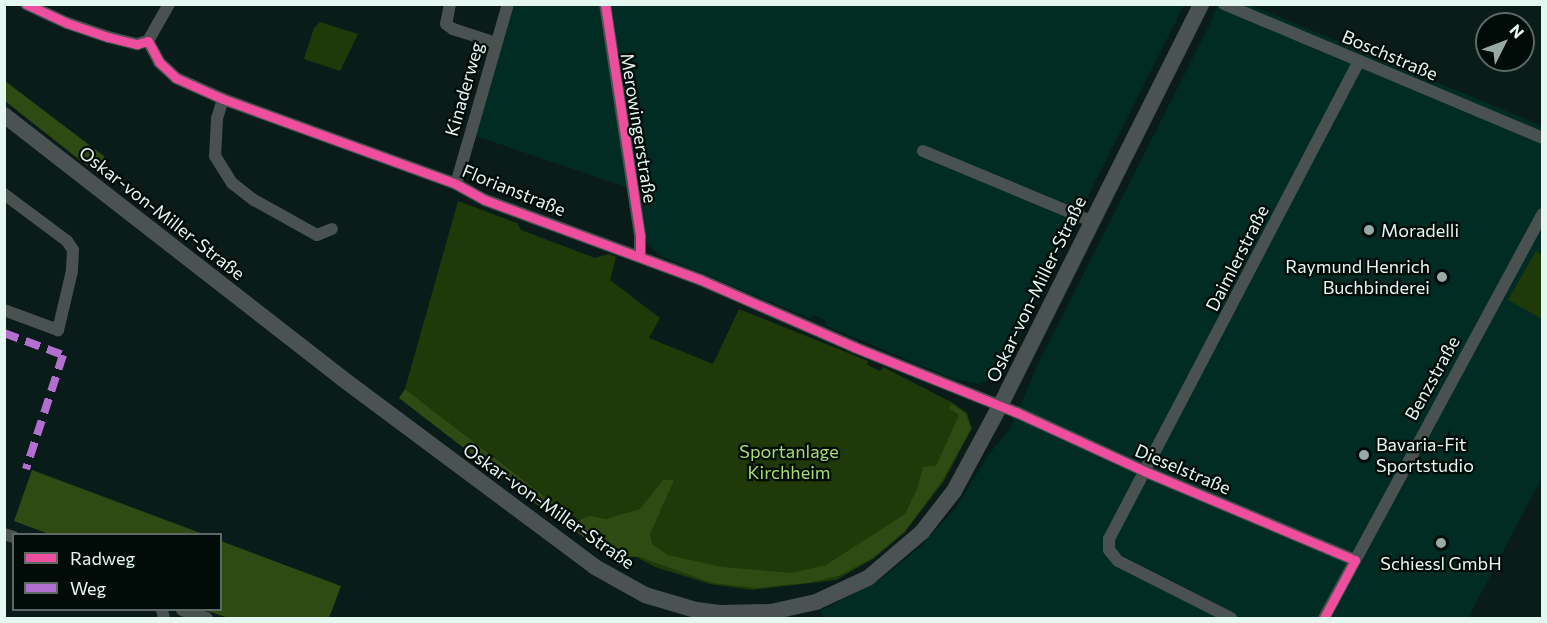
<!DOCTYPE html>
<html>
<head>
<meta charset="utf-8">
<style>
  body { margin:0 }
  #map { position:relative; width:1547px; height:623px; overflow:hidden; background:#0a1c19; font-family:Commissioner,sans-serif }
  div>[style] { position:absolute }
  .built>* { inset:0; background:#012c24 }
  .green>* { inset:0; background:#203908 }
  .forest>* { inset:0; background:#2e4b14 }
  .minor>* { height:12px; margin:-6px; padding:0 6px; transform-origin:6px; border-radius:6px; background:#4a5251 }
  .secondary>* { height:16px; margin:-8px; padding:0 8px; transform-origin:8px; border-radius:8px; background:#4b5253 }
  .quiet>* { height:8px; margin-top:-4px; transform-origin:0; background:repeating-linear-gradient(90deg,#b36fd0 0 15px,transparent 0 23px) }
  .cycleway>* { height:9px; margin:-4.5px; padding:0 4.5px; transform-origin:4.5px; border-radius:4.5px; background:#ef4d9e }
  .dots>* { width:16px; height:16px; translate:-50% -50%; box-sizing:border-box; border:3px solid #010b08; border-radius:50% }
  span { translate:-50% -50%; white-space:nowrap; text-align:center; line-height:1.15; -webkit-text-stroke:4.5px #010b08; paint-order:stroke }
  .street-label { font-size:18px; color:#e4f7f1 }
  .poi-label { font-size:18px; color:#e4f7f1 }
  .left { translate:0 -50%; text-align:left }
  .right { translate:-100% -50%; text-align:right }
  .park-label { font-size:18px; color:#a6de74 }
  .frame { position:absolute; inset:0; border:6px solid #e4f7f1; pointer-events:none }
  .legend { position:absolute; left:12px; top:533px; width:210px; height:78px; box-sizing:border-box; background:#010b08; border:2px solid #5c6965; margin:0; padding:8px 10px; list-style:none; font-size:18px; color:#e4f7f1 }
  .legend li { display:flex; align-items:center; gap:12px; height:30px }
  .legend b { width:30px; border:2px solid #5c6965 }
  .north { position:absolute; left:1475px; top:12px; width:60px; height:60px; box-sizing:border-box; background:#010b08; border:2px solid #5c6965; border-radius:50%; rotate:48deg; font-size:16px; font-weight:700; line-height:24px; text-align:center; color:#e4f7f1 }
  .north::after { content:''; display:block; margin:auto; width:21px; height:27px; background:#98aaa5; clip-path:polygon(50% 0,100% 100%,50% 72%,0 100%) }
</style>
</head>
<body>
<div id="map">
  <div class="built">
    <i style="clip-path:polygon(514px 5px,1184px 5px,1004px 363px,996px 377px,979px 384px,953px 379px,824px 325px,826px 320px,813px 315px,811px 319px,661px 256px,637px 235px,626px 187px,476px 136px)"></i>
    <i style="clip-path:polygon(1217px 5px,1250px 5px,1542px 126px,1542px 477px,1468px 618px,824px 618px,820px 611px,881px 579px,920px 547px,955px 509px,987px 457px,1012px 425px,1039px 362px,1210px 24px)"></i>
  </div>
  <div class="green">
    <i style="clip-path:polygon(320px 22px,358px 34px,340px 71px,304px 59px,314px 28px)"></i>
    <i style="clip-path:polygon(458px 201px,517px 223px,521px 230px,595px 258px,609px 254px,616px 257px,610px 280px,660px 318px,649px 338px,713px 364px,739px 309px,868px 361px,867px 365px,880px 371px,883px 367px,953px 403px,967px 413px,972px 428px,944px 481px,905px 532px,873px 559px,836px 580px,752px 590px,710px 584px,655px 567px,620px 548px,558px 506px,405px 389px)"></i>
    <i style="clip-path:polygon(1536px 251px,1542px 255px,1542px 319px,1508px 300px)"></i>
  </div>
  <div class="forest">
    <i style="clip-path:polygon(5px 81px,105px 157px,95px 172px,5px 101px)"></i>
    <i style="clip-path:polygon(405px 389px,577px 521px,590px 516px,606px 519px,640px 509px,663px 480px,674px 480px,650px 534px,652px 544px,668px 555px,722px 567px,792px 573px,826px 565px,905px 514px,917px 489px,923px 467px,936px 466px,959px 415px,949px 408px,952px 404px,966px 414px,971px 429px,942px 481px,905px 531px,873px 558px,838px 576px,808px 583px,755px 588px,712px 583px,640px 557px,611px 556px,540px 507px,399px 398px)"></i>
    <i style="clip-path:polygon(32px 470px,203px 534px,49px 534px,14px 521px)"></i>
    <i style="clip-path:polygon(221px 541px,341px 586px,329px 618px,229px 618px,204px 610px,220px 610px)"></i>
  </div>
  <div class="minor">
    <i style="left:26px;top:4px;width:45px;rotate:24.9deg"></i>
    <i style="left:67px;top:23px;width:43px;rotate:18.9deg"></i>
    <i style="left:108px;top:37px;width:30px;rotate:14deg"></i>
    <i style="left:137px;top:44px;width:11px;rotate:-15deg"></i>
    <i style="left:148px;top:41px;width:24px;rotate:62deg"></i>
    <i style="left:159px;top:62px;width:23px;rotate:43deg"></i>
    <i style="left:176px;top:78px;width:51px;rotate:24.1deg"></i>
    <i style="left:223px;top:99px;width:248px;rotate:20deg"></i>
    <i style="left:456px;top:184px;width:33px;rotate:29deg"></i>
    <i style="left:485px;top:200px;width:230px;rotate:20.3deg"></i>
    <i style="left:701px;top:280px;width:167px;rotate:23.6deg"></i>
    <i style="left:854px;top:347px;width:175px;rotate:21.9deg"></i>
    <i style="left:1016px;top:412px;width:141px;rotate:24.7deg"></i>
    <i style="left:1144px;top:471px;width:229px;rotate:22.9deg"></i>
    <i style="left:450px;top:4px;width:20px;rotate:101deg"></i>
    <i style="left:446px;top:24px;width:9px;rotate:36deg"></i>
    <i style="left:453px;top:29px;width:45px;rotate:18deg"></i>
    <i style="left:605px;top:4px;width:235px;rotate:81.4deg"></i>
    <i style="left:640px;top:236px;width:20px;rotate:90deg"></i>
    <i style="left:1224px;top:4px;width:345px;rotate:22.8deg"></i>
    <i style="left:148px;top:41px;width:43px;rotate:-60.4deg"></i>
    <i style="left:223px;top:99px;width:21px;rotate:107deg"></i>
    <i style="left:217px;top:119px;width:37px;rotate:93deg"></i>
    <i style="left:215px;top:156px;width:32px;rotate:58deg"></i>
    <i style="left:232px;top:183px;width:28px;rotate:38deg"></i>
    <i style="left:254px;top:200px;width:72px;rotate:29.1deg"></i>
    <i style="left:317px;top:235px;width:16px;rotate:-22deg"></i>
    <i style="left:923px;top:151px;width:182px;rotate:22.6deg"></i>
    <i style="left:456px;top:184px;width:187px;rotate:-73.9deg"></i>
    <i style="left:4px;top:194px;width:79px;rotate:36.7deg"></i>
    <i style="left:67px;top:241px;width:11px;rotate:56deg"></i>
    <i style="left:73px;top:250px;width:21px;rotate:93deg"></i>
    <i style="left:72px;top:271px;width:61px;rotate:103.3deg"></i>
    <i style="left:58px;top:330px;width:58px;rotate:-159.7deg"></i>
    <i style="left:4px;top:534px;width:10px;rotate:17deg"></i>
    <i style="left:162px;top:610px;width:8px;rotate:76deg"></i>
    <i style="left:182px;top:610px;width:26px;rotate:18deg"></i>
    <i style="left:1231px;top:618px;width:127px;rotate:-153.2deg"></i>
    <i style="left:1118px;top:561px;width:14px;rotate:-129deg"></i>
    <i style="left:1109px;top:550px;width:11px;rotate:-90deg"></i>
    <i style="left:1109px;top:539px;width:539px;rotate:-62.39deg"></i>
    <i style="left:1324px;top:618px;width:459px;rotate:-61.6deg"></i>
  </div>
  <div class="secondary">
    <i style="left:4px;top:115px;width:430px;rotate:37.9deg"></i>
    <i style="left:343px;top:379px;width:314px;rotate:36.7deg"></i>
    <i style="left:595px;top:567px;width:57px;rotate:29.2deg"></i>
    <i style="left:645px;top:595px;width:53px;rotate:16.4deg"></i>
    <i style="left:696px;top:610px;width:26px;rotate:7deg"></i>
    <i style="left:722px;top:613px;width:49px;rotate:-1.2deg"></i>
    <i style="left:771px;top:612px;width:46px;rotate:-12.5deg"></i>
    <i style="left:816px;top:602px;width:57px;rotate:-24.8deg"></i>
    <i style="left:868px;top:578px;width:71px;rotate:-40.4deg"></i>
    <i style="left:922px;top:532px;width:52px;rotate:-52deg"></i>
    <i style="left:954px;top:491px;width:97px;rotate:-61.6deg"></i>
    <i style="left:1000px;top:406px;width:449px;rotate:-63.4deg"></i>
  </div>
  <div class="quiet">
    <i style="left:4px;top:333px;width:63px;rotate:20.4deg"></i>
    <i style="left:63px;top:355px;width:120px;rotate:108deg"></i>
  </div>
  <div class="cycleway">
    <i style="left:26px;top:4px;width:45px;rotate:24.9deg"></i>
    <i style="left:67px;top:23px;width:43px;rotate:18.9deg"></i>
    <i style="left:108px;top:37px;width:30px;rotate:14deg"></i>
    <i style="left:137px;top:44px;width:11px;rotate:-15deg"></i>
    <i style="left:148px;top:41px;width:24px;rotate:62deg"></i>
    <i style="left:159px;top:62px;width:23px;rotate:43deg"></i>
    <i style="left:176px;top:78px;width:51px;rotate:24.1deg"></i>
    <i style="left:223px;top:99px;width:248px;rotate:20deg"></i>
    <i style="left:456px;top:184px;width:33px;rotate:29deg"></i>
    <i style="left:485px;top:200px;width:230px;rotate:20.3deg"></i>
    <i style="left:701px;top:280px;width:167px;rotate:23.6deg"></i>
    <i style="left:854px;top:347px;width:175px;rotate:21.9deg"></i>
    <i style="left:1016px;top:412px;width:141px;rotate:24.7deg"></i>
    <i style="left:1144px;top:471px;width:229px;rotate:22.9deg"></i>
    <i style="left:1355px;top:560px;width:66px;rotate:118.1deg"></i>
    <i style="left:605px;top:4px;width:235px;rotate:81.4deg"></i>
    <i style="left:640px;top:236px;width:20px;rotate:90deg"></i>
  </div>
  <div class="dots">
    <i style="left:1369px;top:230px;background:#98aaa5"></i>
    <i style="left:1442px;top:277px;background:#98aaa5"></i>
    <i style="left:1364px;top:455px;background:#98aaa5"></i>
    <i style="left:1441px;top:543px;background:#98aaa5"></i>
  </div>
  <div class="street-label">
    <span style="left:1390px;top:55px;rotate:23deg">Boschstraße</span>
    <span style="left:464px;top:89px;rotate:-74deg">Kinaderweg</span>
    <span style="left:639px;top:128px;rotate:81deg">Merowingerstraße</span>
    <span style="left:514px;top:190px;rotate:22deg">Florianstraße</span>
    <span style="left:162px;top:213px;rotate:38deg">Oskar-von-Miller-Straße</span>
    <span style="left:1237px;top:258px;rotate:-63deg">Daimlerstraße</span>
    <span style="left:1036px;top:289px;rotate:-64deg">Oskar-von-Miller-Straße</span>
    <span style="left:1432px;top:378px;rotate:-61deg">Benzstraße</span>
    <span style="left:1183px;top:469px;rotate:23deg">Dieselstraße</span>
    <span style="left:549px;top:506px;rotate:35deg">Oskar-von-Miller-Straße</span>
  </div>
  <div class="poi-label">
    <span class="left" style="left:1381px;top:230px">Moradelli</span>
    <span class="right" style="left:1430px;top:277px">Raymund Henrich<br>Buchbinderei</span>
    <span class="left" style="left:1376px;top:455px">Bavaria-Fit<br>Sportstudio</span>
    <span style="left:1441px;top:563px">Schiessl GmbH</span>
  </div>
  <div class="park-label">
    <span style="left:789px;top:462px">Sportanlage<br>Kirchheim</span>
  </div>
  <div class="frame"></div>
  <ul class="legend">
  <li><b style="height:8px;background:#ef4d9e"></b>Radweg</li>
  <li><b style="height:8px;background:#b36fd0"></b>Weg</li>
  </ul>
  <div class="north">N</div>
</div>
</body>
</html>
